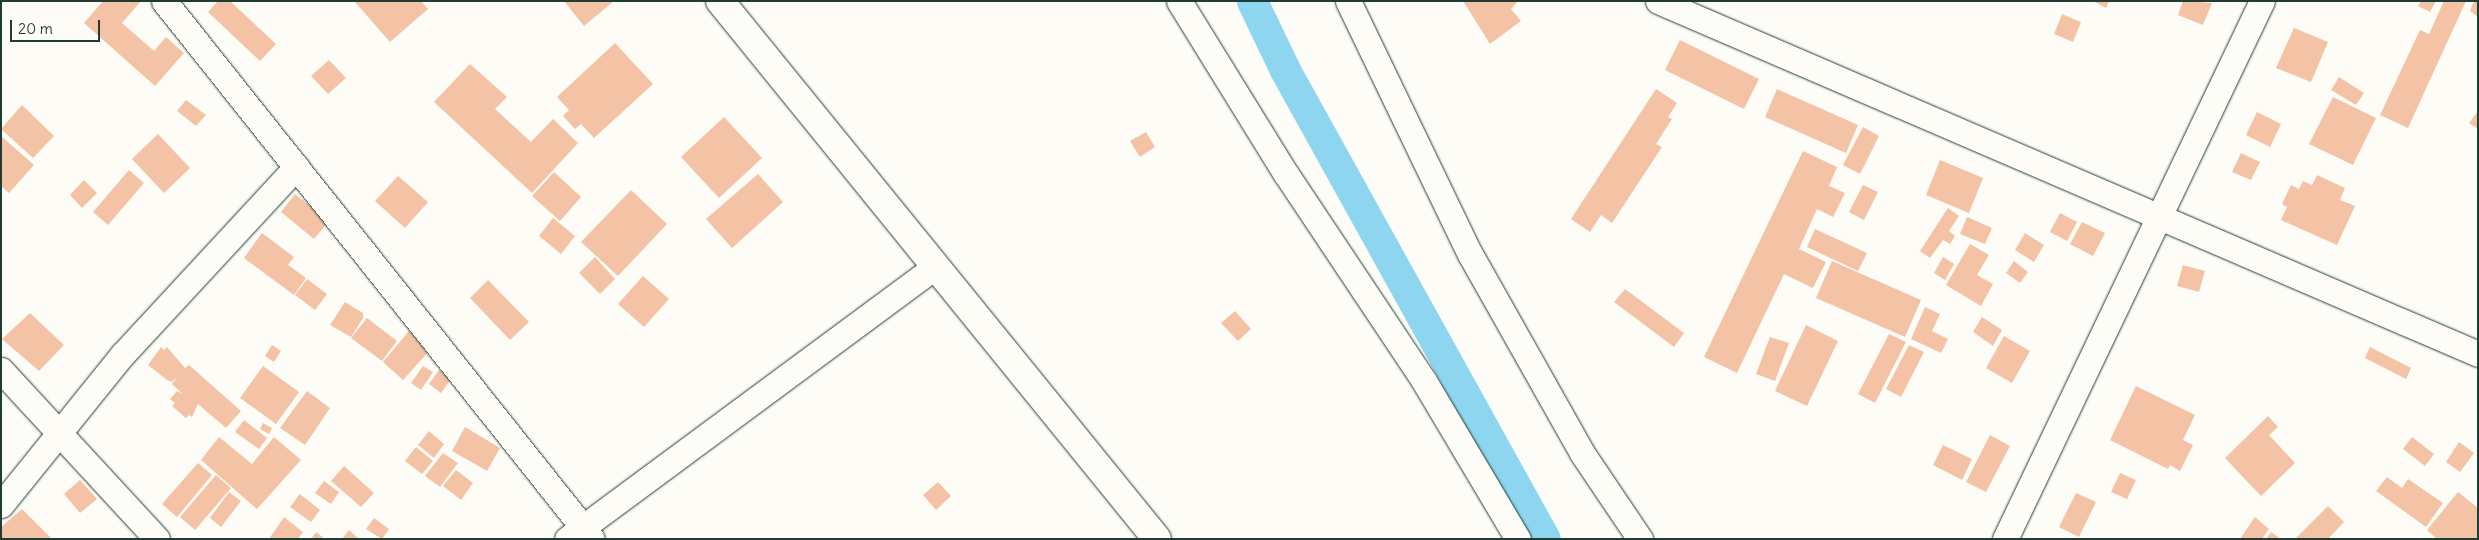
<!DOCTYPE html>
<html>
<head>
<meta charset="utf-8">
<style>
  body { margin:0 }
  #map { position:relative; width:2479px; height:540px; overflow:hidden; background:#fdfcf7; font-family:Delius,sans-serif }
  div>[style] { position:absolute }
  .canal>* { height:31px; margin:-15.5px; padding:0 15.5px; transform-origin:15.5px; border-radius:15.5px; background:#8ed6f0 }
  .building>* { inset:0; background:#f4c2a4 }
  .roads { filter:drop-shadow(0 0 1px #1f3d34) drop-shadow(0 0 1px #1f3d34) }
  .minor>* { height:25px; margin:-12.5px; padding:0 12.5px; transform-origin:12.5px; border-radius:12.5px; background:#fdfcf7 }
  .trunk>* { height:28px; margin:-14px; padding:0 14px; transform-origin:14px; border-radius:14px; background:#fdfcf7 }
  span { translate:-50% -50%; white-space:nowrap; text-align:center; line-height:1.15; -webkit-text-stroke:5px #fdfcf7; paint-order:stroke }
  .frame { position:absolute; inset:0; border:2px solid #1f3d34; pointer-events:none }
  .scale { position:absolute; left:10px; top:20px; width:90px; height:22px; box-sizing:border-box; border:2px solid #1f3d34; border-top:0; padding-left:6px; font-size:15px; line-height:18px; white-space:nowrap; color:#1f3d34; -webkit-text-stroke:4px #fdfcf7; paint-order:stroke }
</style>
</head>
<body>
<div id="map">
  <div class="canal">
    <i style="left:1252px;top:1px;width:76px;rotate:64.4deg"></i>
    <i style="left:1285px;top:70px;width:536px;rotate:61deg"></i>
  </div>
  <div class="building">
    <i style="clip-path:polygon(103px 1px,141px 1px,122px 23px,154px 51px,166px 37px,184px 53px,155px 86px,84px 23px)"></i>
    <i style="clip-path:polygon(218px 1px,230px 1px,276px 44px,260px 61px,208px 12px)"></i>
    <i style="clip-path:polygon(354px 1px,421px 1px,428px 9px,390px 42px)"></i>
    <i style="clip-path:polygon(564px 1px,614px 1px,584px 26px)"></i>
    <i style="clip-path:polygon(1463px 1px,1518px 1px,1511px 9px,1521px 21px,1490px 44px)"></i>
    <i style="clip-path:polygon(2093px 1px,2109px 1px,2106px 8px)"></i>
    <i style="clip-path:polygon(2183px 1px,2212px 3px,2203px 25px,2178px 15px)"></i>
    <i style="clip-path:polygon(2421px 1px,2436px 1px,2430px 12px,2418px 6px)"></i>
    <i style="clip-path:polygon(2444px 1px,2466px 1px,2408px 128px,2380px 115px,2420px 30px,2429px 34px)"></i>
    <i style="clip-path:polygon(2474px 1px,2478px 1px,2478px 17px,2470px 11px)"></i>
    <i style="clip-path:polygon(2062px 14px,2081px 22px,2073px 42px,2054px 34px)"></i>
    <i style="clip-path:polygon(2294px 28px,2328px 42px,2311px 82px,2276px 68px)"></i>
    <i style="clip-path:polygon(1680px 40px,1759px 79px,1744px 109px,1665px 70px)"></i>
    <i style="clip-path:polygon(615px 43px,653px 84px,594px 138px,581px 124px,575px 129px,563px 116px,569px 110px,557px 97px)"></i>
    <i style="clip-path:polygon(329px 60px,346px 78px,328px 94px,311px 76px)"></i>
    <i style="clip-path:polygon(470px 64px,507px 97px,495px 109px,531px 142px,553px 119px,578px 143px,532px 193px,434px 102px)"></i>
    <i style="clip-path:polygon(2339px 77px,2364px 93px,2356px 105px,2331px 90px)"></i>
    <i style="clip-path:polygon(1656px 89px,1677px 103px,1668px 117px,1672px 119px,1656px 144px,1662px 147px,1612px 223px,1601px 215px,1590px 232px,1571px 219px)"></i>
    <i style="clip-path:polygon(1777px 89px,1858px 125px,1846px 153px,1765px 117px)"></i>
    <i style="clip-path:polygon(2333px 97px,2376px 118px,2353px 165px,2309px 144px)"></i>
    <i style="clip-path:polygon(186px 100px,206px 115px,196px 126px,177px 111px)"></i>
    <i style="clip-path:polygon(22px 105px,54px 136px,33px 158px,1px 129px)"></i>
    <i style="clip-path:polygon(2478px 111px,2478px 129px,2469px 123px)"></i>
    <i style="clip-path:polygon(2257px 112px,2281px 124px,2270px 147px,2246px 135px)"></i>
    <i style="clip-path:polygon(724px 117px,762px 158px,719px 198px,681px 157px)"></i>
    <i style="clip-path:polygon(1863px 127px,1879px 136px,1860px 174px,1843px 165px)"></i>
    <i style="clip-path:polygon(1146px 132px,1155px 147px,1140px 157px,1130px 141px)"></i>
    <i style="clip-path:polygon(158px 134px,190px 168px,164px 193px,132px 159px)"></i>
    <i style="clip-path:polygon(1px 136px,34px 165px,9px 193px,1px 186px)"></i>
    <i style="clip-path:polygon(1803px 151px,1837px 167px,1829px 186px,1845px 193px,1833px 217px,1817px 209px,1799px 249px,1826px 262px,1813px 288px,1784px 274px,1737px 373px,1704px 357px)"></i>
    <i style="clip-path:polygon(2241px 153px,2260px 162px,2251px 180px,2232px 172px)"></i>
    <i style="clip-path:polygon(1940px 160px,1983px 178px,1969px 213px,1926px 195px)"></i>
    <i style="clip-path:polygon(129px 170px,144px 183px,108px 225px,93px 212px)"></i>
    <i style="clip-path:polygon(554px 172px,581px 197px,560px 221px,532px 196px)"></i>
    <i style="clip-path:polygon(758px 174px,783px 202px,732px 248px,706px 219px)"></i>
    <i style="clip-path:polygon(2317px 175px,2345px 188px,2340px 200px,2355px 206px,2337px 245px,2281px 220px,2287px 207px,2282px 204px,2291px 185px,2299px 189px,2303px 181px,2312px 185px)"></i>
    <i style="clip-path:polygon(398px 176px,428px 202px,405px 228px,375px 201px)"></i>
    <i style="clip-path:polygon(84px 180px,97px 193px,82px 208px,70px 195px)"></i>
    <i style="clip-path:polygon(1863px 185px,1878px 192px,1864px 220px,1849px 212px)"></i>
    <i style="clip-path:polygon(631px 190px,667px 224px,618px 276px,581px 242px)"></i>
    <i style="clip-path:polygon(295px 194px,329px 221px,314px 239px,281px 212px)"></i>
    <i style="clip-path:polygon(1948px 208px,1959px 216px,1949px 231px,1955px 236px,1950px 244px,1943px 240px,1930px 258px,1920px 251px)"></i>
    <i style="clip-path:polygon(2060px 213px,2077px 222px,2067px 241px,2050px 232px)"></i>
    <i style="clip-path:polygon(1967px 217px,1992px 228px,1985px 244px,1960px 234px)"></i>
    <i style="clip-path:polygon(553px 218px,575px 236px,561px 254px,539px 236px)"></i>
    <i style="clip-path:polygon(2082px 222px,2105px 233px,2093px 256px,2070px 244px)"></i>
    <i style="clip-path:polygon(1815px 229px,1867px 253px,1858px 271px,1807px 247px)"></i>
    <i style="clip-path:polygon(262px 233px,294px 257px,288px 265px,306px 278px,294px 295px,244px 258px)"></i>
    <i style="clip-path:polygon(2025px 233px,2044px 245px,2034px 262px,2015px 250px)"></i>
    <i style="clip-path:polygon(1970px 244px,1989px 255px,1977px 275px,1993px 284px,1981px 306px,1946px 285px)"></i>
    <i style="clip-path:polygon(595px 257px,615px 279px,600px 294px,579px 273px)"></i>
    <i style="clip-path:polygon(1943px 257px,1954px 264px,1945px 280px,1934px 273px)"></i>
    <i style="clip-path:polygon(1832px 261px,1921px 300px,1905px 337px,1816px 298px)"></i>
    <i style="clip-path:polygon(2014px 261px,2028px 272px,2020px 283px,2006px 273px)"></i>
    <i style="clip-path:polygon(2183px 265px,2205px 271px,2199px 292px,2177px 286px)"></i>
    <i style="clip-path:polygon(643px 276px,669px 299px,644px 327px,618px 304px)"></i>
    <i style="clip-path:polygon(307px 279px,327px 294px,315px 310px,295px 295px)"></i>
    <i style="clip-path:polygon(488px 280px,529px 322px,510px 340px,470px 298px)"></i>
    <i style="clip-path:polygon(1625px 289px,1684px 333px,1674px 347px,1614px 302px)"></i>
    <i style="clip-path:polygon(345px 302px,363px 313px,363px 318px,351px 337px,330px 325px)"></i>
    <i style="clip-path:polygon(1925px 307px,1940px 314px,1932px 331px,1948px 339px,1941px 353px,1911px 339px)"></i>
    <i style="clip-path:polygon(1235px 311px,1251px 329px,1238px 341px,1221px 323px)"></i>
    <i style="clip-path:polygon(30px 313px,64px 345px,39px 371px,2px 339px)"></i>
    <i style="clip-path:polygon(1982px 317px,2002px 330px,1993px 346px,1973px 332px)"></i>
    <i style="clip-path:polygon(367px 318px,397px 341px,382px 361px,351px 338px)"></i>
    <i style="clip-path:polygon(1806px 325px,1838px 341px,1807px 406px,1775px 391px)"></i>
    <i style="clip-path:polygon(409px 331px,430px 350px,403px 380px,383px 362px)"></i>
    <i style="clip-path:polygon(1889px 334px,1906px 342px,1875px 403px,1858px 394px)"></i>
    <i style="clip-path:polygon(2004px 336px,2030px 351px,2012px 383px,1986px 368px)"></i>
    <i style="clip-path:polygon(1770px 337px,1789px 343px,1775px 381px,1756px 374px)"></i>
    <i style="clip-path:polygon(272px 345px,281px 351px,274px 362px,265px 356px)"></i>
    <i style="clip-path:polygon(1909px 345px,1924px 352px,1901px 397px,1886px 389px)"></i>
    <i style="clip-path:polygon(161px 347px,164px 350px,167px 347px,185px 368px,189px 365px,241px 411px,226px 428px,198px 404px,192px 417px,189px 415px,186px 418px,172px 406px,175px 403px,170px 399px,177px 391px,183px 394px,172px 384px,178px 376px,172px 382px,167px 380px,148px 365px)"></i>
    <i style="clip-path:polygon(2370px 347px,2411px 368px,2406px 379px,2365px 358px)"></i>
    <i style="clip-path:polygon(263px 366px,299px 392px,276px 424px,240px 398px)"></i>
    <i style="clip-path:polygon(423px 366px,433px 372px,421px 390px,411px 383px)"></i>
    <i style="clip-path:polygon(439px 370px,451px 379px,441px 393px,429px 384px)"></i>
    <i style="clip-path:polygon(2136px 386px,2195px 415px,2183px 440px,2193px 445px,2180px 471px,2170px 465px,2168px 469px,2110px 440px)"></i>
    <i style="clip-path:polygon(307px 391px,330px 408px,305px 445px,280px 428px)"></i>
    <i style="clip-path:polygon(2268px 416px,2278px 427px,2269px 435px,2295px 463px,2261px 496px,2225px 458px)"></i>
    <i style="clip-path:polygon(244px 420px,267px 438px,259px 449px,235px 432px)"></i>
    <i style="clip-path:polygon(263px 423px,272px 428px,269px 434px,260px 429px)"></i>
    <i style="clip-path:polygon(465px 427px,500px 448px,487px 471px,452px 451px)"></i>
    <i style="clip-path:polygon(429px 431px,444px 444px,434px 458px,418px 445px)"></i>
    <i style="clip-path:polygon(1990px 435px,2010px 446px,1986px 492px,1966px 482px)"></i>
    <i style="clip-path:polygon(219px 437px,252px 464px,274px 437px,301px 460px,257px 509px,201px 460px)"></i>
    <i style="clip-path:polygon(2412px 437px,2434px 454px,2425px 466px,2403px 449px)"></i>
    <i style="clip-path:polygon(2459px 442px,2474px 453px,2460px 472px,2446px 462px)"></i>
    <i style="clip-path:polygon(1943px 445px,1972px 459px,1962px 480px,1933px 465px)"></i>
    <i style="clip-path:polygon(416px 447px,433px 461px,422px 474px,405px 461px)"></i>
    <i style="clip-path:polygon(443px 453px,458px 463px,440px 487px,425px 476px)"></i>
    <i style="clip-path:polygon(198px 463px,212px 475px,177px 517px,162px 504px)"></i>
    <i style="clip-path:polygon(344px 466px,374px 493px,361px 507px,331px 481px)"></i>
    <i style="clip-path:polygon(456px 470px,473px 483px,461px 500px,443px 486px)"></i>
    <i style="clip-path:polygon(2120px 473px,2136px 480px,2127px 499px,2111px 492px)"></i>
    <i style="clip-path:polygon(216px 475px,231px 488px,195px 530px,180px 517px)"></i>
    <i style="clip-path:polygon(2387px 477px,2402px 488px,2408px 479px,2443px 503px,2426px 527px,2376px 491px)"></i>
    <i style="clip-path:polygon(80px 480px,97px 499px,80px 513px,64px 494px)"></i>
    <i style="clip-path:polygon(324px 481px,339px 492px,331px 504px,315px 493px)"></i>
    <i style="clip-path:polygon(938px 482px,951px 496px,936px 510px,923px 495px)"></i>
    <i style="clip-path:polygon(229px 492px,241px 501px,221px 527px,210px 518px)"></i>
    <i style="clip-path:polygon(2458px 492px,2478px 508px,2478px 539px,2437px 539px,2427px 530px)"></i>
    <i style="clip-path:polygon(2076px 493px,2096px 502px,2079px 537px,2059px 527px)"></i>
    <i style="clip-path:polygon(300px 494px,320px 510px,311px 522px,290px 507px)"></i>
    <i style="clip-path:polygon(2328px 506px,2344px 522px,2328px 539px,2295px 539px)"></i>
    <i style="clip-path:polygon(22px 509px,52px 539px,1px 539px,1px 527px)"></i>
    <i style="clip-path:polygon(284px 517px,303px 532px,298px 539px,269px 539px)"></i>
    <i style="clip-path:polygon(2255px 517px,2269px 529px,2262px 539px,2240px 539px)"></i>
    <i style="clip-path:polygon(374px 518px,389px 529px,382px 539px,366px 529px)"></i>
    <i style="clip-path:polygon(349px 530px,359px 539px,342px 539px)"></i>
    <i style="clip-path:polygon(316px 532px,325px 539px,311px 539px)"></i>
    <i style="clip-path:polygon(2271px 532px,2281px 539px,2266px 539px)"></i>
  </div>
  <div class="roads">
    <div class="minor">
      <i style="left:164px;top:1px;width:687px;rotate:51.5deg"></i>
      <i style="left:1179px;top:1px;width:203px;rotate:58.3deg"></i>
      <i style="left:1286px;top:174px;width:249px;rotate:56.3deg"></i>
      <i style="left:1424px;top:381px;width:184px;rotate:59.3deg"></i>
      <i style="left:1348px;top:1px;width:281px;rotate:64.3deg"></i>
      <i style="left:1470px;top:254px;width:228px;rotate:60.6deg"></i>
      <i style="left:1582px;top:453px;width:104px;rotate:56deg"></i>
      <i style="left:1658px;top:1px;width:893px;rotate:23.29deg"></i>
      <i style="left:1px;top:370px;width:230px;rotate:47.3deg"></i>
      <i style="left:1px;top:505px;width:194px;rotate:-51.1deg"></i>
      <i style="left:123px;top:354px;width:255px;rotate:-47.2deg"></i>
      <i style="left:567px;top:539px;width:459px;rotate:-36.5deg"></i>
      <i style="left:2005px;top:539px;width:596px;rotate:-64.47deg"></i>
    </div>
    <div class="trunk">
      <i style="left:720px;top:1px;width:693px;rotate:50.91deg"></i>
    </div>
  </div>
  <div class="frame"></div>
  <div class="scale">20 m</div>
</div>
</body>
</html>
